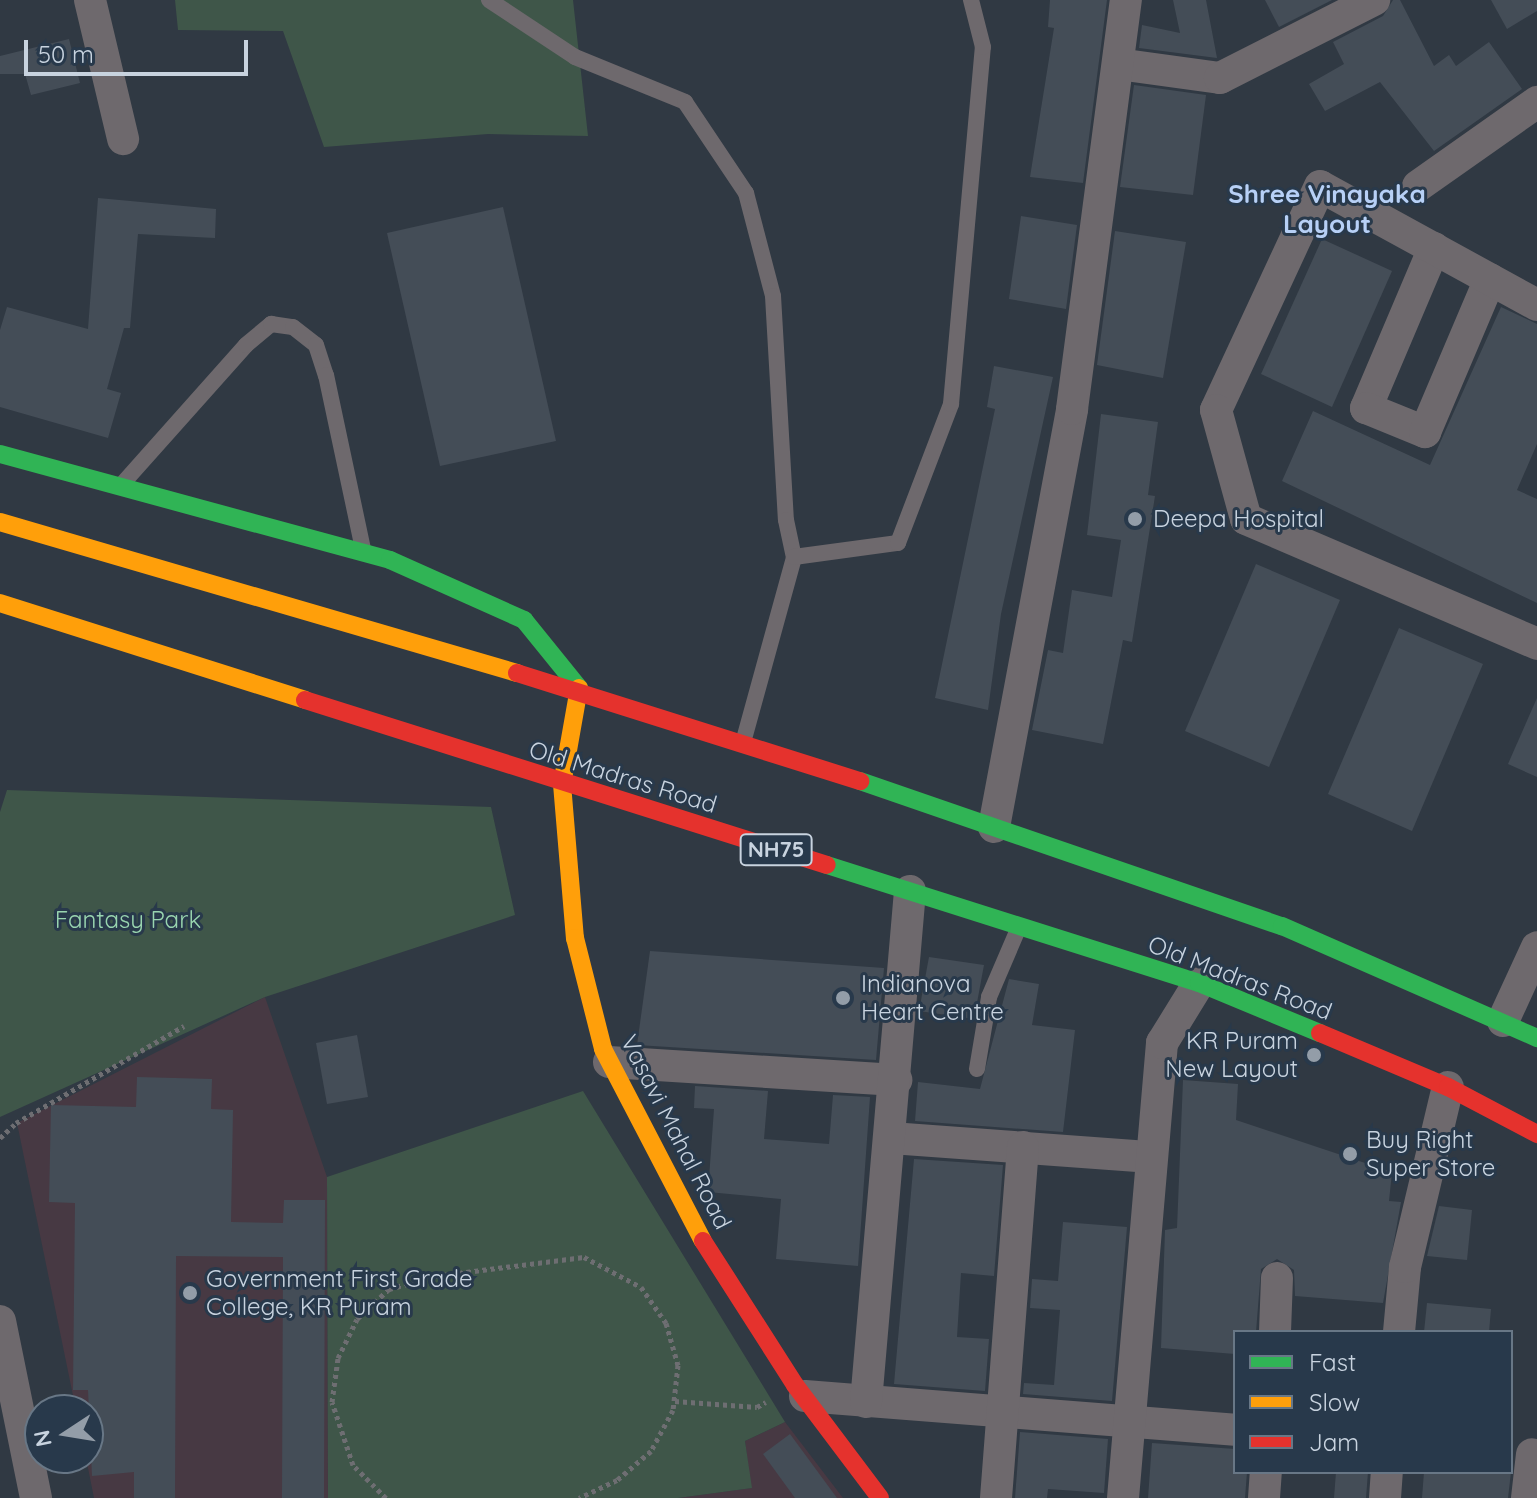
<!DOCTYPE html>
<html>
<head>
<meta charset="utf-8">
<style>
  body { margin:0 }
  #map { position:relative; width:1537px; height:1498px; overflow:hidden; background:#303943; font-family:Quicksand,sans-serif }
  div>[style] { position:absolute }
  .education>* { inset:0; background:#473943 }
  .green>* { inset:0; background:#3f5649 }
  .building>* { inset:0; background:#444d57 }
  .path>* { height:5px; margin-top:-2.5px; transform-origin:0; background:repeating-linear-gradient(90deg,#6e6e72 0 4px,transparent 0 8px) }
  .lane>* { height:16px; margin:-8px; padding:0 8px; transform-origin:8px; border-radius:8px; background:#6e696d }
  .street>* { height:32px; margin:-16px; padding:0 16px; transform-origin:16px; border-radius:16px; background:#6e696d }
  .fast>* { height:18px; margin:-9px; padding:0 9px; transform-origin:9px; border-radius:9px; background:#30b455 }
  .slow>* { height:18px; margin:-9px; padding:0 9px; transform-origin:9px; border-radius:9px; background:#ff9f0a }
  .jam>* { height:18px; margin:-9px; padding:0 9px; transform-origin:9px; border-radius:9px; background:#e5322d }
  .dots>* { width:22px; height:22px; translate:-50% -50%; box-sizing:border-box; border:4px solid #28394b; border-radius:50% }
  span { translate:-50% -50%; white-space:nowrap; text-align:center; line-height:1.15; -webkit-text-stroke:6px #28394b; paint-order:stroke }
  .shield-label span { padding:2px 6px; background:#28394b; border:2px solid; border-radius:6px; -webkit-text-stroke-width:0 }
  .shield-label { font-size:22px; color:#c8d3df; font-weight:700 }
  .poi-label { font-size:24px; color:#c8d3df }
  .left { translate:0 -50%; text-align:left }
  .right { translate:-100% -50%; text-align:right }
  .street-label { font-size:24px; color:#c8d3df }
  .park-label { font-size:24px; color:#99d5af }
  .neighbourhood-label { font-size:26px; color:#b7d0f6; font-weight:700 }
  .legend { position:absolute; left:1233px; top:1330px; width:280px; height:144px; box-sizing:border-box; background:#28394b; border:2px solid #687786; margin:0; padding:10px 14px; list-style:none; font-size:24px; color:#c8d3df }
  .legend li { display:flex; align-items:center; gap:16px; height:40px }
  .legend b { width:40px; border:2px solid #687786 }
  .north { position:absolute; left:24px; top:1394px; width:80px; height:80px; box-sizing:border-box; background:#28394b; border:2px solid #687786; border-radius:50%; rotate:258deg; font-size:22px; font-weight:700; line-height:32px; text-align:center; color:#c8d3df }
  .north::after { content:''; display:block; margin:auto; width:28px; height:36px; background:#939da8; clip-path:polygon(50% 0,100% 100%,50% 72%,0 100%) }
  .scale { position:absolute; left:24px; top:40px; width:224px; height:36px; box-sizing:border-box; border:4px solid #c8d3df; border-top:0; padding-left:10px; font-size:24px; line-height:28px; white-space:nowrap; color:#c8d3df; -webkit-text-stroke:6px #28394b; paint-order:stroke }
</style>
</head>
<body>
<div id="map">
  <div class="education">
    <i style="clip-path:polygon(265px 997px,327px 1177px,328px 1498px,94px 1498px,86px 1458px,88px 1410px,76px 1410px,17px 1123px)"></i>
    <i style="clip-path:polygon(785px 1422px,843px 1498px,678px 1498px,751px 1488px,745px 1441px)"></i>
  </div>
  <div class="green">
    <i style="clip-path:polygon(175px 0,573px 0,588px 136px,488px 134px,324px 147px,283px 31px,178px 30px)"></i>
    <i style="clip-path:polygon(7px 790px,491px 807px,515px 915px,265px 997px,0 1117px,0 812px)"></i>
    <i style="clip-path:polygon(583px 1091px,785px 1422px,745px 1441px,752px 1488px,678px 1498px,328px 1498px,327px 1177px)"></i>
  </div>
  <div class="building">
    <i style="clip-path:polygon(1050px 0,1107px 0,1083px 183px,1030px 177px,1054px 28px,1048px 27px)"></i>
    <i style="clip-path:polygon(1173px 0,1206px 0,1217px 58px,1139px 48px,1142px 25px,1180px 33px)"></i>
    <i style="clip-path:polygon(1265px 0,1332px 0,1279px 27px)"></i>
    <i style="clip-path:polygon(1393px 0,1400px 0,1434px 66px,1449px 55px,1456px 66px,1489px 42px,1522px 89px,1434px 151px,1380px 82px,1325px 111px,1309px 84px,1344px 64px,1333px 42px,1383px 16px)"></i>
    <i style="clip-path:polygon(1491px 0,1537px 0,1537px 11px,1507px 29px)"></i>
    <i style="clip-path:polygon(69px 39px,80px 83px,31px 95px,25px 74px,0 74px,0 56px)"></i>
    <i style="clip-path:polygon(1134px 85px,1206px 95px,1193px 195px,1120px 187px)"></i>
    <i style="clip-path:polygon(98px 198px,216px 209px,215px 238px,138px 234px,130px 328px,124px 328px,107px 389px,121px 393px,108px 438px,0 407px,0 330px,7px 307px,88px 329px)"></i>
    <i style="clip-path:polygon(503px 207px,556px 441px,440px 466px,387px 233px)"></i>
    <i style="clip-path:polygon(1021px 216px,1077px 225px,1066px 309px,1009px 299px)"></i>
    <i style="clip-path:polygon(1115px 231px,1186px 242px,1163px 378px,1097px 365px)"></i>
    <i style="clip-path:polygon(1322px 239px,1392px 271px,1332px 407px,1261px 374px)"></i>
    <i style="clip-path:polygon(1501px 307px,1537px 324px,1537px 444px,1517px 490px,1537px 499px,1537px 603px,1282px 481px,1313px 411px,1430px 465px)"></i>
    <i style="clip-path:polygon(994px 366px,1053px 377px,1001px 614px,988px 710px,935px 698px,995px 409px,987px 407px)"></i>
    <i style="clip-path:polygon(1101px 414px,1158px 422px,1148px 495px,1155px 496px,1132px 642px,1123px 640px,1103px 744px,1032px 730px,1048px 650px,1063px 653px,1072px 590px,1112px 597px,1121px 540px,1087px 535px)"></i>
    <i style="clip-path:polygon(1256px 564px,1340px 600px,1269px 767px,1185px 731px)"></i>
    <i style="clip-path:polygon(1399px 628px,1483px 664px,1412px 831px,1328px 794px)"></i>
    <i style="clip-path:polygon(1537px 698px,1537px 777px,1508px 764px)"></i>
    <i style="clip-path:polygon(650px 951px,884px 968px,876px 1060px,637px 1045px)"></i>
    <i style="clip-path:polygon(929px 957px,984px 965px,974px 1019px,919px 1011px)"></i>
    <i style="clip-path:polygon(1009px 979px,1039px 984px,1032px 1025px,1075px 1030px,1063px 1132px,915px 1121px,918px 1082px,980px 1089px)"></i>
    <i style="clip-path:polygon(357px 1035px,368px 1097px,327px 1104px,316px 1043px)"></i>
    <i style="clip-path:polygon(137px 1077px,212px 1079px,211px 1109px,233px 1110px,231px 1222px,283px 1223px,284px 1200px,325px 1200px,324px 1498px,282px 1498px,283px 1257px,176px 1256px,175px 1498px,134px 1498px,134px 1472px,92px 1476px,88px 1390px,73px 1390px,75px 1203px,49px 1202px,51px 1105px,136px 1107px)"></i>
    <i style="clip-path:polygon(1183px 1080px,1238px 1084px,1236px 1120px,1392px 1172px,1389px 1201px,1401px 1202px,1383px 1303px,1295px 1296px,1294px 1270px,1277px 1259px,1261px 1269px,1256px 1332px,1235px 1332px,1235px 1354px,1161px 1348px,1165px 1230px,1177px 1228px)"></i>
    <i style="clip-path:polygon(695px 1086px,768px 1091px,764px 1139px,829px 1144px,833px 1095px,870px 1097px,858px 1266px,776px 1259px,781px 1199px,708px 1192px,714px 1109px,694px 1108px)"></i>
    <i style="clip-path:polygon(914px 1159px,1003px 1165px,994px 1276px,961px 1273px,957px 1337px,989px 1339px,985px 1391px,894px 1384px)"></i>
    <i style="clip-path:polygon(1439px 1206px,1472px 1210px,1467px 1260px,1427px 1256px)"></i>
    <i style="clip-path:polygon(1063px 1222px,1127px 1227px,1112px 1401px,1023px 1394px,1024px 1383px,1054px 1385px,1060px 1310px,1030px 1308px,1032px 1279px,1058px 1281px)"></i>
    <i style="clip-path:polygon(1427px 1303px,1491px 1309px,1489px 1332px,1424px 1332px)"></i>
    <i style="clip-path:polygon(1020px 1432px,1108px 1439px,1104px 1493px,1048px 1489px,1047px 1498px,1015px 1498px)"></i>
    <i style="clip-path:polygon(790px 1434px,837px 1498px,795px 1498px,763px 1454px)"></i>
    <i style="clip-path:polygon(1152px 1443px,1235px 1449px,1235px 1472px,1247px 1472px,1245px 1498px,1148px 1498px)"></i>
    <i style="clip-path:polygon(1336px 1472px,1368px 1472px,1366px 1498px,1334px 1498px)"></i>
    <i style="clip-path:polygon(1424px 1472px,1511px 1472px,1508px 1498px,1422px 1498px)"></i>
  </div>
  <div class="path">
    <i style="left:0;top:1138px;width:22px;rotate:-43deg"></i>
    <i style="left:16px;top:1123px;width:194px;rotate:-30deg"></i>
    <i style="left:675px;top:1401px;width:82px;rotate:4.2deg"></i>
    <i style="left:757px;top:1407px;width:10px;rotate:-29deg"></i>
    <i style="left:386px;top:1498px;width:47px;rotate:-135deg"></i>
    <i style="left:353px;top:1465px;width:66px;rotate:-108.4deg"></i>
    <i style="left:332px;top:1402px;width:44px;rotate:-82.2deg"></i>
    <i style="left:338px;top:1358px;width:43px;rotate:-64deg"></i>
    <i style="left:357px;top:1319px;width:44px;rotate:-43.2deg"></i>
    <i style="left:389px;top:1289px;width:48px;rotate:-15.8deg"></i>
    <i style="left:435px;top:1276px;width:150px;rotate:-7.3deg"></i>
    <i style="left:584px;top:1257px;width:64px;rotate:27.8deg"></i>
    <i style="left:641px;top:1287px;width:44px;rotate:55.2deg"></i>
    <i style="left:666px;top:1323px;width:44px;rotate:74.1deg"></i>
    <i style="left:678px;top:1365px;width:45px;rotate:96.3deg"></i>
    <i style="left:673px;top:1410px;width:47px;rotate:118.2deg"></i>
    <i style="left:651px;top:1451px;width:45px;rotate:139.5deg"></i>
    <i style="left:617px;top:1480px;width:42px;rotate:154.7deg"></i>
  </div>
  <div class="lane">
    <i style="left:489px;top:0;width:103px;rotate:33.5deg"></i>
    <i style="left:575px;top:57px;width:119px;rotate:22.2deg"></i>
    <i style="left:685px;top:102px;width:110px;rotate:56.2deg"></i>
    <i style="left:746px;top:193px;width:106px;rotate:75.3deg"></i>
    <i style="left:773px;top:296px;width:224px;rotate:86.7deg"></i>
    <i style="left:786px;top:520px;width:38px;rotate:78deg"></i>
    <i style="left:124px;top:482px;width:183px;rotate:-48.3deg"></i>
    <i style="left:246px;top:345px;width:33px;rotate:-40deg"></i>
    <i style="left:271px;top:324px;width:22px;rotate:8deg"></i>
    <i style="left:293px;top:327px;width:29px;rotate:38deg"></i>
    <i style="left:316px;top:345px;width:32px;rotate:72deg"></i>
    <i style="left:326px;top:375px;width:178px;rotate:78deg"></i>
    <i style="left:744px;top:739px;width:189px;rotate:-74.6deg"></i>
    <i style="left:794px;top:557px;width:105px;rotate:-7.7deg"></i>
    <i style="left:898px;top:543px;width:149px;rotate:-69.1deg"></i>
    <i style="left:951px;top:404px;width:358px;rotate:-84.9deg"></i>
    <i style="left:983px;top:47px;width:49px;rotate:-104.3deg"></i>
    <i style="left:977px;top:1069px;width:73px;rotate:-80.5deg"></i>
    <i style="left:989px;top:997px;width:76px;rotate:-66.8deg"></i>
  </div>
  <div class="street">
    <i style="left:90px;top:0;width:143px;rotate:76.6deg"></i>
    <i style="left:1118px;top:64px;width:103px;rotate:7.8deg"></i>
    <i style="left:1220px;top:78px;width:173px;rotate:-26.9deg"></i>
    <i style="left:1418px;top:186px;width:146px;rotate:-35.2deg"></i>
    <i style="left:1434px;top:248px;width:174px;rotate:113deg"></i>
    <i style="left:1366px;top:408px;width:64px;rotate:22.1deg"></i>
    <i style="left:1425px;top:432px;width:166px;rotate:-67deg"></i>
    <i style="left:1537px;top:305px;width:247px;rotate:-151.3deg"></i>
    <i style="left:1320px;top:186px;width:247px;rotate:114.9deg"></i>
    <i style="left:1216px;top:410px;width:113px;rotate:74.6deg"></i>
    <i style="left:1246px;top:519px;width:317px;rotate:23.2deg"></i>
    <i style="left:994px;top:827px;width:425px;rotate:-79.4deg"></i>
    <i style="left:1072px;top:409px;width:413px;rotate:-82.5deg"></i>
    <i style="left:1503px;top:1021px;width:81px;rotate:-65.3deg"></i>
    <i style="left:609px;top:1062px;width:288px;rotate:3.6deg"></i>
    <i style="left:891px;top:1138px;width:261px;rotate:4.2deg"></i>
    <i style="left:0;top:1321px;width:181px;rotate:78.5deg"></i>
    <i style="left:1275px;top:1332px;width:54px;rotate:-87.9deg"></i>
    <i style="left:1399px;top:1332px;width:65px;rotate:-84.7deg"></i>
    <i style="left:1405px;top:1267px;width:185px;rotate:-76.6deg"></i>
    <i style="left:805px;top:1396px;width:431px;rotate:4.5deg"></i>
    <i style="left:866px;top:1402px;width:513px;rotate:-85.08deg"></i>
    <i style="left:996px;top:1498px;width:352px;rotate:-85.6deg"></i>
    <i style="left:1123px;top:1498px;width:457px;rotate:-85.1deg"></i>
    <i style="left:1162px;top:1043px;width:70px;rotate:-58.3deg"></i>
    <i style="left:1264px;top:1498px;width:26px;rotate:-86deg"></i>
    <i style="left:1385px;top:1498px;width:26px;rotate:-86deg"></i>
    <i style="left:1527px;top:1498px;width:44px;rotate:-83.5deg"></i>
  </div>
  <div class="fast">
    <i style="left:0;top:454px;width:404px;rotate:15.2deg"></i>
    <i style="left:390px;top:560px;width:147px;rotate:24.1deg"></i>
    <i style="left:524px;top:620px;width:87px;rotate:51deg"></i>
    <i style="left:860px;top:781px;width:446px;rotate:19deg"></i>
    <i style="left:1282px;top:926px;width:279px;rotate:23.7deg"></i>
    <i style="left:827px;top:865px;width:390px;rotate:17.6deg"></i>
    <i style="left:1199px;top:983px;width:131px;rotate:22.5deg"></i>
  </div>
  <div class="slow">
    <i style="left:0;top:522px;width:539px;rotate:16.28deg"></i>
    <i style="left:0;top:603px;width:320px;rotate:17.6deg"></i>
    <i style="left:579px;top:688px;width:97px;rotate:100deg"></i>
    <i style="left:562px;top:784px;width:155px;rotate:85.2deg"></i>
    <i style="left:575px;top:938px;width:114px;rotate:75.8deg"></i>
    <i style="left:603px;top:1049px;width:216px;rotate:62.5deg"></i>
  </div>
  <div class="jam">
    <i style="left:517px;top:673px;width:360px;rotate:17.5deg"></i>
    <i style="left:305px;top:700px;width:547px;rotate:17.54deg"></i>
    <i style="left:1320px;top:1033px;width:139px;rotate:22.9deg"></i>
    <i style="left:1448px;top:1087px;width:101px;rotate:27.8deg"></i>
    <i style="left:703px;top:1241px;width:171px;rotate:57.4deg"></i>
    <i style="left:795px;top:1385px;width:141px;rotate:53deg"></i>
  </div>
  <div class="dots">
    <i style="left:1135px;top:519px;background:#939da8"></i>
    <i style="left:843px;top:998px;background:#939da8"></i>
    <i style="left:1314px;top:1055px;background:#939da8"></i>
    <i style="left:1350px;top:1154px;background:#939da8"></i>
    <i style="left:190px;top:1293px;background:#939da8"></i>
  </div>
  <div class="shield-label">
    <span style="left:776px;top:850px">NH75</span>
  </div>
  <div class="poi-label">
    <span class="left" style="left:1153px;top:519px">Deepa Hospital</span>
    <span class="left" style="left:861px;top:998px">Indianova<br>Heart Centre</span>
    <span class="right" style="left:1298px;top:1055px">KR Puram<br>New Layout</span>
    <span class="left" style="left:1366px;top:1154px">Buy Right<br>Super Store</span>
    <span class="left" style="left:206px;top:1293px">Government First Grade<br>College, KR Puram</span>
  </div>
  <div class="street-label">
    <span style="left:623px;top:777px;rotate:17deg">Old Madras Road</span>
    <span style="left:1240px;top:978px;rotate:21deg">Old Madras Road</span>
    <span style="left:676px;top:1132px;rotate:63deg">Vasavi Mahal Road</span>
  </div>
  <div class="park-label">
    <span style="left:128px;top:920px">Fantasy Park</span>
  </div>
  <div class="neighbourhood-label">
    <span style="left:1327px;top:209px">Shree Vinayaka<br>Layout</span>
  </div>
  <ul class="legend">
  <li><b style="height:10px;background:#30b455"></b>Fast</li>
  <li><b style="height:10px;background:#ff9f0a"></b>Slow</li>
  <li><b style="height:10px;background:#e5322d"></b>Jam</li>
  </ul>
  <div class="north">N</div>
  <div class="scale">50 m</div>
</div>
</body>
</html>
